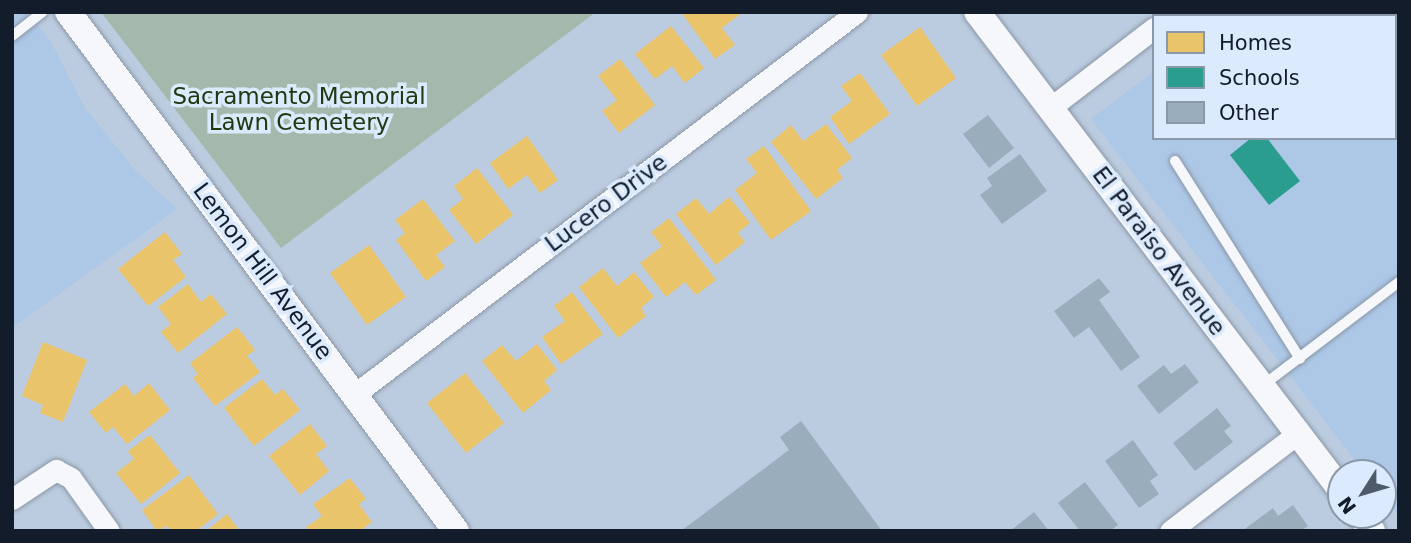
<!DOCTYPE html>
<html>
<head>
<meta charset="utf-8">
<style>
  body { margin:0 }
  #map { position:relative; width:1411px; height:543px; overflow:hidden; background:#bccce0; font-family:"DejaVu Sans",sans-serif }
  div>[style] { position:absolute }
  .built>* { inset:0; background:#adc7e7 }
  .green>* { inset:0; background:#a4b8ac }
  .homes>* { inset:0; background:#e9c46a }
  .schools>* { inset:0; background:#2a9d8f }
  .building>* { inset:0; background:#99adbd }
  .roads { filter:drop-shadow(0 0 2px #8a97a6) drop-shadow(0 0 2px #8a97a6) }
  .service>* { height:10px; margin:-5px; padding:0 5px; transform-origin:5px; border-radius:5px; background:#f5f7fa }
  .minor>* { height:21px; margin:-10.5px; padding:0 10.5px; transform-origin:10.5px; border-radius:10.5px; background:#f5f7fa }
  .tertiary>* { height:26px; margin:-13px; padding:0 13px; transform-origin:13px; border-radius:13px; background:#f5f7fa }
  span { translate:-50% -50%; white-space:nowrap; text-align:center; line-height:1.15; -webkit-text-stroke:7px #dbeafd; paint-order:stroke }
  .park-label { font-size:23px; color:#213810 }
  .street-label { font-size:23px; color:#121c2a }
  .frame { position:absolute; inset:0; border:14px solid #121c2a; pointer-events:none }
  .legend { position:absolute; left:1152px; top:14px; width:245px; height:126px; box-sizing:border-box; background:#dbeafd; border:2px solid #8b98a9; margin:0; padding:9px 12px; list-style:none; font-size:21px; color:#121c2a }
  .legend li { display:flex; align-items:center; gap:14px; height:35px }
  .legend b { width:35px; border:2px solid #8b98a9 }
  .north { position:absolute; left:1327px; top:459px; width:70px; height:70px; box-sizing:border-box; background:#dbeafd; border:2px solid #8b98a9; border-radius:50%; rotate:233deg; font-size:19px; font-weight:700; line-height:28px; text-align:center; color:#121c2a }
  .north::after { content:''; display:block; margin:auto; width:24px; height:32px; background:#4e5a6a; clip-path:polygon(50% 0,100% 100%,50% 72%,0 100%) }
</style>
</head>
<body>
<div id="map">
  <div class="built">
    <i style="clip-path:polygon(12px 12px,28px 12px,51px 42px,85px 108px,135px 170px,177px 209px,12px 328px)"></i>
    <i style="clip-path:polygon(1232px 12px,1399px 12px,1399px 516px,1383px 496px,1383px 473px,1365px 473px,1091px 119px,1154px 71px,1154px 138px,1395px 138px,1395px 16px,1228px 16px)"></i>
  </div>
  <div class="green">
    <i style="clip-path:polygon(101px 12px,596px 12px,281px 248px)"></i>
  </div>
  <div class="homes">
    <i style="clip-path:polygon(681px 12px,743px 12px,722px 28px,735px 45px,715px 59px)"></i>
    <i style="clip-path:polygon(671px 26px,704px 68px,685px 83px,672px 66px,655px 79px,635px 54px)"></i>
    <i style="clip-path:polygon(920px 27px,956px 78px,917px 106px,881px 55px)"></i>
    <i style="clip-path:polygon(620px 59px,655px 105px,619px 133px,602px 111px,617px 100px,598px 76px)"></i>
    <i style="clip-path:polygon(860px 73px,890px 114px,849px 144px,830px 117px,852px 101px,841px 86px)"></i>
    <i style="clip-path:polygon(826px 124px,852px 158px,837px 170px,843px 178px,816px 199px,771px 142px,791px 125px,803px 141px)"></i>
    <i style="clip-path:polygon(527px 136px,558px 180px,540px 193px,527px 175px,508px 189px,490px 163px)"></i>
    <i style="clip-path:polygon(764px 146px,811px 211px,771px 240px,735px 190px,757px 173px,746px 159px)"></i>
    <i style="clip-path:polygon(477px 168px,513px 215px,476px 244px,449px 210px,463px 199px,454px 186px)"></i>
    <i style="clip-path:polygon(729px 197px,750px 223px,738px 233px,745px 242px,716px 265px,676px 214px,696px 198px,709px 214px)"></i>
    <i style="clip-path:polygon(423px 199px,455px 241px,436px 255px,445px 267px,426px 281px,396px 240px,405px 233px,395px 220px)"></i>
    <i style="clip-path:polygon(669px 218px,716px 280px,696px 295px,685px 282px,666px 297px,640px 263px,662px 246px,651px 232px)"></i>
    <i style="clip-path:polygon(165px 232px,182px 254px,173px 260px,186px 277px,148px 306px,118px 269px)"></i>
    <i style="clip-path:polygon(369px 245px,406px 297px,367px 325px,330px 273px)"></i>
    <i style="clip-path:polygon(603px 268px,617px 286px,634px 272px,654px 297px,641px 308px,646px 316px,618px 338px,579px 287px)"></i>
    <i style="clip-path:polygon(188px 284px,201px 302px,211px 294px,227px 314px,178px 353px,161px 332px,171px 324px,158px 307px)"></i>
    <i style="clip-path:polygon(572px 292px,603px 334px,561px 364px,542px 337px,565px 321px,554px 306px)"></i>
    <i style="clip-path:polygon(237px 327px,255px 350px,247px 356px,260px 372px,215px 406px,193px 378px,198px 374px,190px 363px)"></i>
    <i style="clip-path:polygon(43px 342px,87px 360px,63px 422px,40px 413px,43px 405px,22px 396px)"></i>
    <i style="clip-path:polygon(537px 344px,557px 370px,544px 381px,551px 390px,523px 413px,482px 361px,502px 345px,516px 361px)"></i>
    <i style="clip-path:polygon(465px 373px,504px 423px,466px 453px,427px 403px)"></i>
    <i style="clip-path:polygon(262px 379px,275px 395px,283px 389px,300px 410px,254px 446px,224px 408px)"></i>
    <i style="clip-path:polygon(149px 383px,170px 410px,127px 444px,113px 427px,106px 433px,89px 412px,125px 384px,134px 396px)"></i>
    <i style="clip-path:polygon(310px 424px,327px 446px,316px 454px,329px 471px,300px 495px,269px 456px)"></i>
    <i style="clip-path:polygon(150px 435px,180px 473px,141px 504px,116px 473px,134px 459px,128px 451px)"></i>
    <i style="clip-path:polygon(189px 475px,218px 514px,196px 531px,171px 531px,167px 526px,157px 531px,142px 510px)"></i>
    <i style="clip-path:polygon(350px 478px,366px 499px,359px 504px,372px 522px,360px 531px,309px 531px,306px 527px,322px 516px,313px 504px)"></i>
    <i style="clip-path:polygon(227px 514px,240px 531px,206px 531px)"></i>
  </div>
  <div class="schools">
    <i style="clip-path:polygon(1251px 138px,1267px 138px,1300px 181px,1269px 205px,1230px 155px)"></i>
  </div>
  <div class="building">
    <i style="clip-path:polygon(988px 115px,1014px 148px,989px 168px,963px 134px)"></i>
    <i style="clip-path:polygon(1020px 154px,1047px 191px,1002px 224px,980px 195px,992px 186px,987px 178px)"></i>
    <i style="clip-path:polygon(1099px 278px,1110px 292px,1099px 300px,1140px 357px,1121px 371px,1089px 327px,1074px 338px,1054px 311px)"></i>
    <i style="clip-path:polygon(1185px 364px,1199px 382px,1159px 414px,1137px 386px,1164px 365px,1171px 374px)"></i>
    <i style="clip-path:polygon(1217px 408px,1231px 426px,1224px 431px,1233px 442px,1195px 471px,1173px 443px)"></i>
    <i style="clip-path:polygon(801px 421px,882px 531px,681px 531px,789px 450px,780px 437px)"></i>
    <i style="clip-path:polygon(1133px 440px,1158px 475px,1150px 481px,1159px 494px,1139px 508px,1105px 461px)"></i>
    <i style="clip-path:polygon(1085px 482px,1118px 525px,1110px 531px,1080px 531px,1058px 503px)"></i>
    <i style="clip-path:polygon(1293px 505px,1308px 526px,1301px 531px,1242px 531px,1273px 508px,1278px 516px)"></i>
    <i style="clip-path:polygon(1034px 512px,1049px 531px,1010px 531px)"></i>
  </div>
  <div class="roads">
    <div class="service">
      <i style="left:12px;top:36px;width:39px;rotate:-38deg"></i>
      <i style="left:1175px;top:161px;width:234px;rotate:57.7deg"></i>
      <i style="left:1262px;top:386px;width:172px;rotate:-37.2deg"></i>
    </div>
    <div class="minor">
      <i style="left:1169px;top:16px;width:6px;rotate:-39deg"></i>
      <i style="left:1050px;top:108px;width:131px;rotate:-37.6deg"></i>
      <i style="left:355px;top:394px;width:631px;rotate:-37.27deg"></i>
      <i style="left:12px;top:499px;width:53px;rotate:-33.4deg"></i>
      <i style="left:56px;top:470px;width:17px;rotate:28deg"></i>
      <i style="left:71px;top:478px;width:65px;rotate:54.4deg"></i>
      <i style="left:1170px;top:531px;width:160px;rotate:-37.4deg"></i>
    </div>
    <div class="tertiary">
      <i style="left:68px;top:12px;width:648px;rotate:53.22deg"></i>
      <i style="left:977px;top:12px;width:601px;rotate:52.71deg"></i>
      <i style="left:1360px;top:515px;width:20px;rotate:53deg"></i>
    </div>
  </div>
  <div class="park-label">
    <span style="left:299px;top:109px">Sacramento Memorial<br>Lawn Cemetery</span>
  </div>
  <div class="street-label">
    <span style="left:606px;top:203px;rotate:-37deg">Lucero Drive</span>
    <span style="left:1159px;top:251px;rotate:53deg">El Paraiso Avenue</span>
    <span style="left:263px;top:271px;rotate:53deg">Lemon Hill Avenue</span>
  </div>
  <div class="frame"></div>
  <ul class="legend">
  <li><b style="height:19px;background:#e9c46a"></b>Homes</li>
  <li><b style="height:19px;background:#2a9d8f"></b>Schools</li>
  <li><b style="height:19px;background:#99adbd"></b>Other</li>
  </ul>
  <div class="north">N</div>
</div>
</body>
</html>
